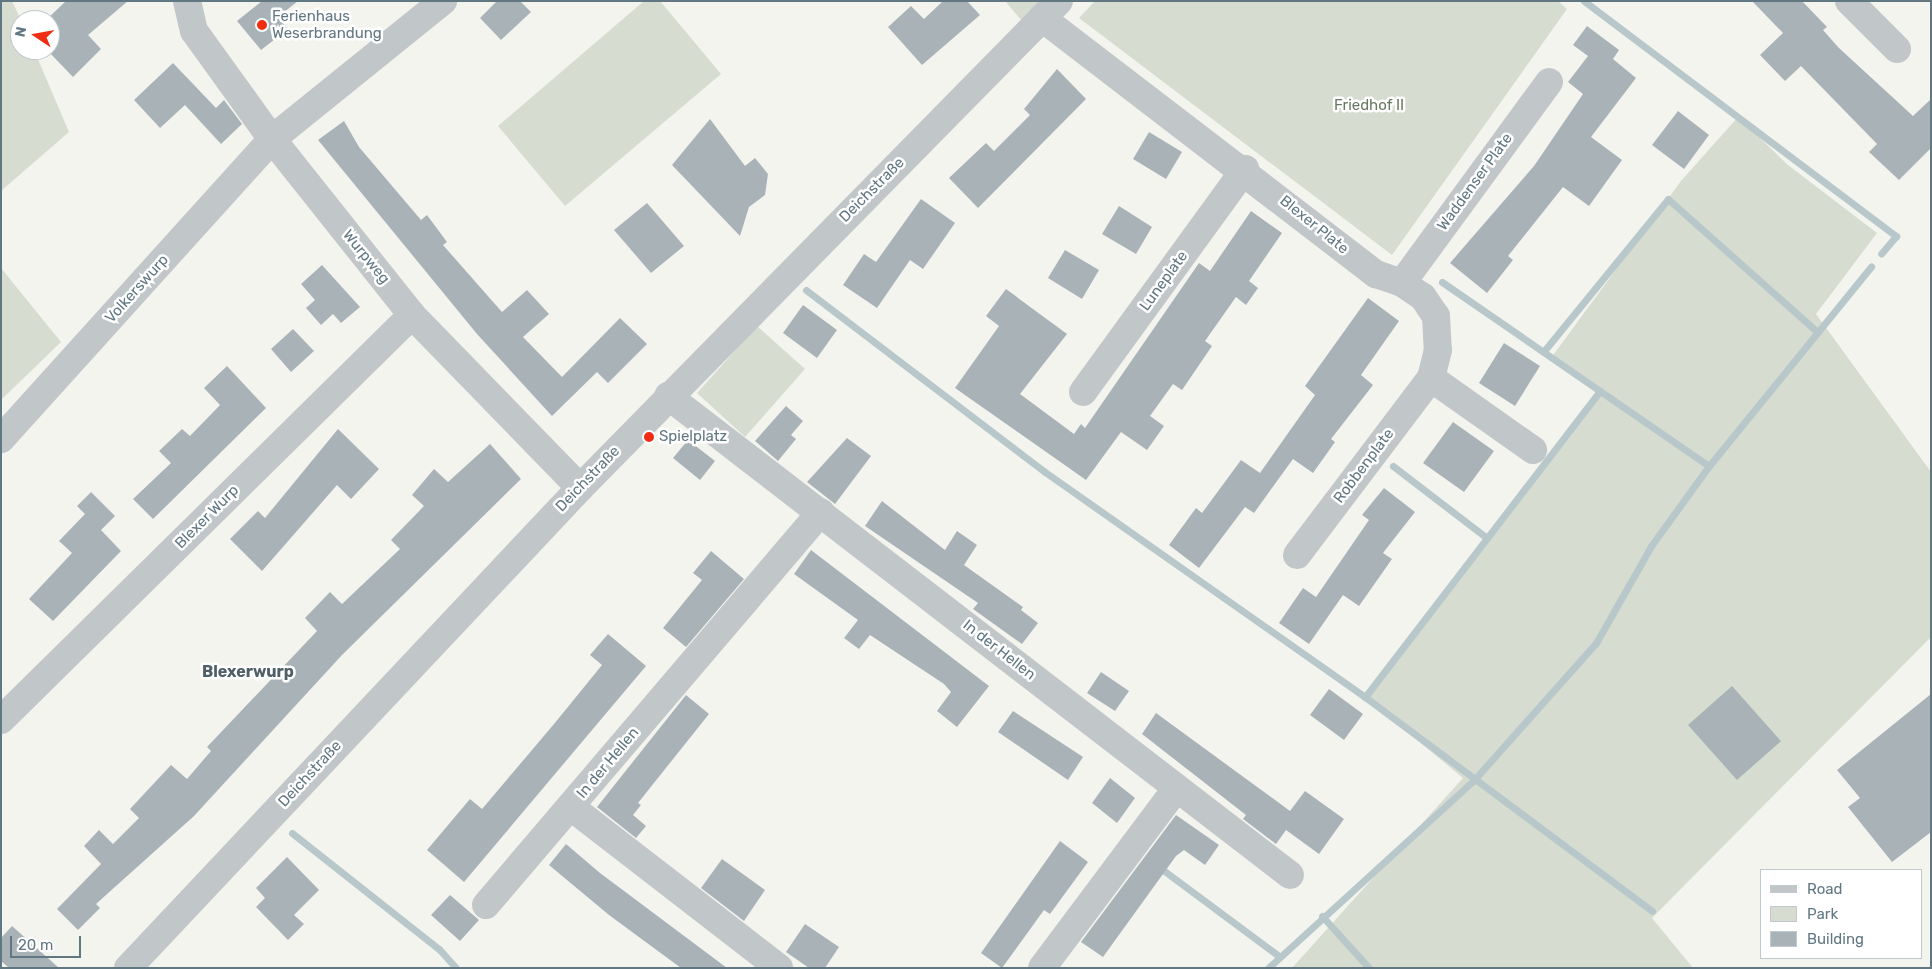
<!DOCTYPE html>
<html>
<head>
<meta charset="utf-8">
<style>
  body { margin:0 }
  #map { position:relative; width:1932px; height:969px; overflow:hidden; background:#f4f4ef; font-family:Rubik,sans-serif }
  div>[style] { position:absolute }
  .green>* { inset:0; background:#d6dcd0 }
  .stream>* { height:7px; margin:-3.5px; padding:0 3.5px; transform-origin:3.5px; border-radius:3.5px; background:#b8c8ca }
  .building>* { inset:0; background:#a9b3b7 }
  .minor>* { height:28px; margin:-14px; padding:0 14px; transform-origin:14px; border-radius:14px; background:#c1c6c8 }
  .dots>* { width:14px; height:14px; translate:-50% -50%; box-sizing:border-box; border:2px solid #fff; border-radius:50% }
  span { translate:-50% -50%; white-space:nowrap; text-align:center; line-height:1.15; -webkit-text-stroke:5px #fff; paint-order:stroke }
  .poi-label { font-size:15px; color:#617883 }
  .left { translate:0 -50%; text-align:left }
  .park-label { font-size:15px; color:#687a60 }
  .street-label { font-size:15px; color:#617883 }
  .neighbourhood-label { font-size:16px; color:#4f6068; font-weight:700 }
  .frame { position:absolute; inset:0; border:2px solid #617883; pointer-events:none }
  .legend { position:absolute; left:1760px; top:869px; width:162px; height:90px; box-sizing:border-box; background:#fff; border:1px solid #c0c9cd; margin:0; padding:6px 9px; list-style:none; font-size:15px; color:#617883 }
  .legend li { display:flex; align-items:center; gap:10px; height:25px }
  .legend b { width:25px; border:1px solid #c0c9cd }
  .north { position:absolute; left:10px; top:10px; width:50px; height:50px; box-sizing:border-box; background:#fff; border:1px solid #c0c9cd; border-radius:50%; rotate:282deg; font-size:14px; font-weight:700; line-height:20px; text-align:center; color:#617883 }
  .north::after { content:''; display:block; margin:auto; width:18px; height:22px; background:#f02d13; clip-path:polygon(50% 0,100% 100%,50% 72%,0 100%) }
  .scale { position:absolute; left:10px; top:936px; width:71px; height:22px; box-sizing:border-box; border:2px solid #617883; border-top:0; padding-left:6px; font-size:15px; line-height:18px; white-space:nowrap; color:#617883; -webkit-text-stroke:4px #fff; paint-order:stroke }
</style>
</head>
<body>
<div id="map">
  <div class="green">
    <i style="clip-path:polygon(1px 1px,12px 1px,21px 20px,20px 50px,34px 50px,69px 132px,1px 191px)"></i>
    <i style="clip-path:polygon(644px 1px,660px 1px,721px 74px,565px 206px,498px 126px)"></i>
    <i style="clip-path:polygon(1005px 1px,1043px 1px,1022px 21px)"></i>
    <i style="clip-path:polygon(1095px 1px,1558px 1px,1567px 9px,1392px 255px,1079px 18px)"></i>
    <i style="clip-path:polygon(1738px 117px,1788px 165px,1877px 233px,1816px 314px,1931px 472px,1931px 637px,1652px 918px,1693px 968px,1292px 968px,1463px 778px,1365px 697px,1599px 392px,1551px 358px,1681px 181px)"></i>
    <i style="clip-path:polygon(1px 268px,61px 342px,1px 400px)"></i>
    <i style="clip-path:polygon(757px 326px,805px 369px,745px 437px,697px 393px)"></i>
  </div>
  <div class="stream">
    <i style="left:1584px;top:1px;width:391px;rotate:37deg"></i>
    <i style="left:1896px;top:236px;width:23px;rotate:130deg"></i>
    <i style="left:1442px;top:282px;width:324px;rotate:34.6deg"></i>
    <i style="left:806px;top:290px;width:300px;rotate:37.3deg"></i>
    <i style="left:1045px;top:472px;width:391px;rotate:35.1deg"></i>
    <i style="left:1365px;top:697px;width:358px;rotate:36.7deg"></i>
    <i style="left:1544px;top:351px;width:196px;rotate:-50.8deg"></i>
    <i style="left:1668px;top:199px;width:198px;rotate:41.7deg"></i>
    <i style="left:1393px;top:466px;width:118px;rotate:37.5deg"></i>
    <i style="left:1365px;top:697px;width:384px;rotate:-52.5deg"></i>
    <i style="left:292px;top:833px;width:187px;rotate:38.3deg"></i>
    <i style="left:439px;top:949px;width:25px;rotate:48deg"></i>
    <i style="left:1159px;top:867px;width:149px;rotate:36.6deg"></i>
    <i style="left:1322px;top:916px;width:70px;rotate:47.9deg"></i>
    <i style="left:1268px;top:968px;width:277px;rotate:-42.4deg"></i>
    <i style="left:1473px;top:781px;width:185px;rotate:-48.3deg"></i>
    <i style="left:1596px;top:643px;width:112px;rotate:-60.4deg"></i>
    <i style="left:1651px;top:546px;width:99px;rotate:-54.1deg"></i>
    <i style="left:1709px;top:466px;width:257px;rotate:-50.9deg"></i>
  </div>
  <div class="building">
    <i style="clip-path:polygon(66px 1px,128px 1px,88px 35px,101px 49px,73px 77px,47px 50px,50px 20px,46px 20px)"></i>
    <i style="clip-path:polygon(262px 1px,298px 1px,278px 17px,288px 29px,261px 50px,237px 21px)"></i>
    <i style="clip-path:polygon(497px 1px,520px 1px,531px 12px,501px 40px,480px 18px)"></i>
    <i style="clip-path:polygon(943px 1px,967px 1px,980px 15px,922px 65px,888px 27px,911px 6px,924px 19px)"></i>
    <i style="clip-path:polygon(1752px 1px,1802px 1px,1827px 27px,1823px 30px,1839px 48px,1913px 116px,1931px 99px,1931px 148px,1899px 180px,1869px 152px,1877px 144px,1801px 66px,1785px 81px,1760px 55px,1783px 33px)"></i>
    <i style="clip-path:polygon(1587px 26px,1619px 50px,1613px 59px,1636px 78px,1591px 137px,1622px 160px,1589px 206px,1563px 187px,1508px 256px,1513px 260px,1487px 293px,1450px 263px,1534px 166px,1583px 94px,1568px 82px,1588px 56px,1573px 45px)"></i>
    <i style="clip-path:polygon(173px 63px,216px 108px,224px 100px,242px 124px,221px 144px,185px 105px,160px 128px,134px 100px)"></i>
    <i style="clip-path:polygon(1057px 69px,1086px 99px,978px 208px,949px 178px,986px 143px,994px 151px,1030px 115px,1024px 109px)"></i>
    <i style="clip-path:polygon(1678px 111px,1709px 135px,1684px 169px,1652px 145px)"></i>
    <i style="clip-path:polygon(710px 119px,745px 166px,755px 158px,768px 174px,765px 195px,749px 207px,740px 236px,672px 165px)"></i>
    <i style="clip-path:polygon(344px 121px,359px 147px,421px 220px,427px 215px,447px 242px,443px 245px,502px 312px,527px 290px,549px 314px,523px 337px,562px 377px,620px 318px,647px 344px,608px 383px,597px 372px,552px 416px,477px 334px,318px 140px)"></i>
    <i style="clip-path:polygon(1149px 132px,1182px 152px,1166px 179px,1133px 159px)"></i>
    <i style="clip-path:polygon(921px 199px,955px 223px,923px 269px,910px 260px,877px 308px,843px 285px,864px 254px,876px 262px)"></i>
    <i style="clip-path:polygon(647px 203px,684px 246px,651px 273px,614px 230px)"></i>
    <i style="clip-path:polygon(1119px 206px,1152px 227px,1136px 254px,1102px 234px)"></i>
    <i style="clip-path:polygon(1251px 211px,1282px 233px,1249px 281px,1258px 288px,1246px 305px,1236px 297px,1205px 341px,1212px 346px,1182px 390px,1173px 384px,1150px 416px,1164px 426px,1147px 450px,1121px 432px,1086px 480px,955px 388px,999px 326px,986px 316px,1006px 289px,1067px 334px,1020px 394px,1074px 434px,1081px 424px,1085px 428px,1199px 263px,1210px 271px)"></i>
    <i style="clip-path:polygon(1065px 250px,1099px 270px,1082px 299px,1048px 278px)"></i>
    <i style="clip-path:polygon(322px 265px,360px 307px,341px 323px,333px 314px,321px 325px,306px 308px,315px 300px,301px 284px)"></i>
    <i style="clip-path:polygon(1368px 298px,1399px 321px,1361px 375px,1373px 385px,1331px 439px,1335px 442px,1313px 473px,1293px 459px,1254px 513px,1245px 507px,1199px 568px,1169px 545px,1196px 508px,1202px 513px,1241px 460px,1260px 473px,1315px 395px,1305px 386px)"></i>
    <i style="clip-path:polygon(803px 305px,837px 330px,817px 358px,783px 333px)"></i>
    <i style="clip-path:polygon(293px 329px,314px 351px,291px 372px,271px 349px)"></i>
    <i style="clip-path:polygon(1504px 343px,1540px 366px,1515px 406px,1479px 383px)"></i>
    <i style="clip-path:polygon(227px 366px,266px 408px,153px 519px,133px 499px,171px 463px,159px 451px,182px 429px,190px 436px,220px 405px,204px 388px)"></i>
    <i style="clip-path:polygon(786px 406px,803px 421px,791px 435px,796px 439px,778px 461px,755px 441px)"></i>
    <i style="clip-path:polygon(1453px 422px,1494px 451px,1464px 492px,1423px 463px)"></i>
    <i style="clip-path:polygon(338px 429px,379px 469px,351px 499px,337px 485px,262px 571px,230px 539px,258px 511px,265px 518px)"></i>
    <i style="clip-path:polygon(847px 438px,871px 456px,835px 504px,807px 482px)"></i>
    <i style="clip-path:polygon(688px 440px,715px 461px,700px 480px,673px 458px)"></i>
    <i style="clip-path:polygon(490px 444px,521px 479px,342px 655px,194px 816px,96px 904px,100px 908px,78px 930px,57px 909px,101px 864px,84px 846px,99px 830px,113px 844px,139px 818px,130px 809px,171px 765px,187px 779px,211px 751px,207px 747px,317px 631px,305px 618px,330px 592px,342px 604px,400px 549px,391px 540px,424px 506px,412px 495px,434px 469px,448px 482px)"></i>
    <i style="clip-path:polygon(1384px 488px,1415px 512px,1383px 553px,1392px 559px,1359px 606px,1343px 595px,1309px 644px,1279px 623px,1303px 588px,1316px 597px,1369px 520px,1362px 515px)"></i>
    <i style="clip-path:polygon(91px 492px,115px 516px,101px 530px,121px 551px,53px 621px,29px 599px,72px 553px,59px 541px,85px 514px,77px 506px)"></i>
    <i style="clip-path:polygon(882px 501px,945px 550px,957px 531px,977px 545px,964px 565px,1023px 607px,1021px 610px,1038px 623px,1022px 644px,973px 609px,978px 603px,865px 526px)"></i>
    <i style="clip-path:polygon(811px 550px,989px 686px,957px 727px,937px 711px,951px 692px,944px 684px,870px 635px,859px 649px,844px 638px,858px 620px,794px 574px)"></i>
    <i style="clip-path:polygon(711px 551px,744px 579px,686px 647px,663px 628px,702px 580px,693px 573px)"></i>
    <i style="clip-path:polygon(608px 634px,646px 666px,464px 882px,427px 850px,470px 799px,482px 809px,554px 724px,602px 665px,590px 655px)"></i>
    <i style="clip-path:polygon(1101px 672px,1129px 691px,1115px 711px,1087px 693px)"></i>
    <i style="clip-path:polygon(1732px 686px,1781px 741px,1737px 780px,1688px 725px)"></i>
    <i style="clip-path:polygon(1329px 689px,1363px 714px,1344px 740px,1310px 715px)"></i>
    <i style="clip-path:polygon(1931px 694px,1931px 832px,1892px 862px,1848px 807px,1860px 798px,1837px 770px)"></i>
    <i style="clip-path:polygon(686px 695px,709px 714px,638px 803px,641px 805px,633px 815px,646px 826px,636px 838px,597px 807px)"></i>
    <i style="clip-path:polygon(1013px 711px,1083px 757px,1068px 780px,998px 732px)"></i>
    <i style="clip-path:polygon(1156px 713px,1290px 811px,1305px 791px,1344px 819px,1319px 854px,1286px 830px,1276px 844px,1243px 819px,1246px 815px,1142px 734px)"></i>
    <i style="clip-path:polygon(1110px 778px,1135px 798px,1117px 823px,1092px 803px)"></i>
    <i style="clip-path:polygon(1176px 815px,1219px 845px,1205px 865px,1184px 850px,1176px 856px,1103px 957px,1081px 942px)"></i>
    <i style="clip-path:polygon(1060px 841px,1088px 862px,1050px 914px,1044px 910px,1002px 968px,981px 953px)"></i>
    <i style="clip-path:polygon(566px 844px,600px 873px,727px 968px,681px 968px,609px 915px,549px 865px)"></i>
    <i style="clip-path:polygon(287px 857px,319px 890px,294px 915px,304px 924px,288px 940px,256px 907px,265px 898px,256px 888px)"></i>
    <i style="clip-path:polygon(722px 859px,765px 890px,744px 921px,701px 888px)"></i>
    <i style="clip-path:polygon(450px 895px,479px 920px,460px 941px,431px 915px)"></i>
    <i style="clip-path:polygon(805px 924px,839px 947px,825px 968px,809px 968px,786px 952px)"></i>
    <i style="clip-path:polygon(12px 926px,59px 968px,9px 968px,1px 961px,1px 938px)"></i>
  </div>
  <div class="minor">
    <i style="left:187px;top:1px;width:31px;rotate:77deg"></i>
    <i style="left:194px;top:31px;width:133px;rotate:54.2deg"></i>
    <i style="left:272px;top:139px;width:225px;rotate:51.5deg"></i>
    <i style="left:412px;top:315px;width:241px;rotate:45.8deg"></i>
    <i style="left:1849px;top:1px;width:68px;rotate:45deg"></i>
    <i style="left:1042px;top:18px;width:421px;rotate:37.5deg"></i>
    <i style="left:1376px;top:274px;width:28px;rotate:19deg"></i>
    <i style="left:1402px;top:283px;width:25px;rotate:34deg"></i>
    <i style="left:1423px;top:297px;width:23px;rotate:56deg"></i>
    <i style="left:1436px;top:316px;width:34px;rotate:87deg"></i>
    <i style="left:1438px;top:350px;width:29px;rotate:104deg"></i>
    <i style="left:1431px;top:378px;width:125px;rotate:35.2deg"></i>
    <i style="left:1402px;top:283px;width:249px;rotate:-53.8deg"></i>
    <i style="left:1083px;top:392px;width:276px;rotate:-54deg"></i>
    <i style="left:668px;top:396px;width:785px;rotate:37.6deg"></i>
    <i style="left:1px;top:439px;width:404px;rotate:-47.9deg"></i>
    <i style="left:272px;top:139px;width:220px;rotate:-38.9deg"></i>
    <i style="left:1297px;top:555px;width:222px;rotate:-52.9deg"></i>
    <i style="left:1px;top:720px;width:577px;rotate:-44.58deg"></i>
    <i style="left:571px;top:807px;width:263px;rotate:37.7deg"></i>
    <i style="left:486px;top:905px;width:516px;rotate:-49.56deg"></i>
    <i style="left:128px;top:968px;width:659px;rotate:-46.72deg"></i>
    <i style="left:580px;top:488px;width:683px;rotate:-45.47deg"></i>
    <i style="left:1042px;top:968px;width:224px;rotate:-53.2deg"></i>
  </div>
  <div class="dots">
    <i style="left:262px;top:25px;background:#f02d13"></i>
    <i style="left:649px;top:437px;background:#f02d13"></i>
  </div>
  <div class="poi-label">
    <span class="left" style="left:272px;top:25px">Ferienhaus<br>Weserbrandung</span>
    <span class="left" style="left:659px;top:437px">Spielplatz</span>
  </div>
  <div class="park-label">
    <span style="left:1369px;top:106px">Friedhof II</span>
  </div>
  <div class="street-label">
    <span style="left:1475px;top:182px;rotate:-54deg">Waddenser Plate</span>
    <span style="left:872px;top:190px;rotate:-45deg">Deichstraße</span>
    <span style="left:1314px;top:225px;rotate:39deg">Blexer Plate</span>
    <span style="left:366px;top:257px;rotate:51deg">Wurpweg</span>
    <span style="left:1164px;top:281px;rotate:-54deg">Luneplate</span>
    <span style="left:137px;top:289px;rotate:-48deg">Volkerswurp</span>
    <span style="left:1364px;top:466px;rotate:-53deg">Robbenplate</span>
    <span style="left:588px;top:479px;rotate:-46deg">Deichstraße</span>
    <span style="left:207px;top:517px;rotate:-45deg">Blexer Wurp</span>
    <span style="left:999px;top:650px;rotate:38deg">In der Hellen</span>
    <span style="left:608px;top:763px;rotate:-50deg">In der Hellen</span>
    <span style="left:310px;top:774px;rotate:-47deg">Deichstraße</span>
  </div>
  <div class="neighbourhood-label">
    <span style="left:248px;top:672px">Blexerwurp</span>
  </div>
  <div class="frame"></div>
  <ul class="legend">
  <li><b style="height:6px;background:#c1c6c8"></b>Road</li>
  <li><b style="height:14px;background:#d6dcd0"></b>Park</li>
  <li><b style="height:14px;background:#a9b3b7"></b>Building</li>
  </ul>
  <div class="north">N</div>
  <div class="scale">20 m</div>
</div>
</body>
</html>
